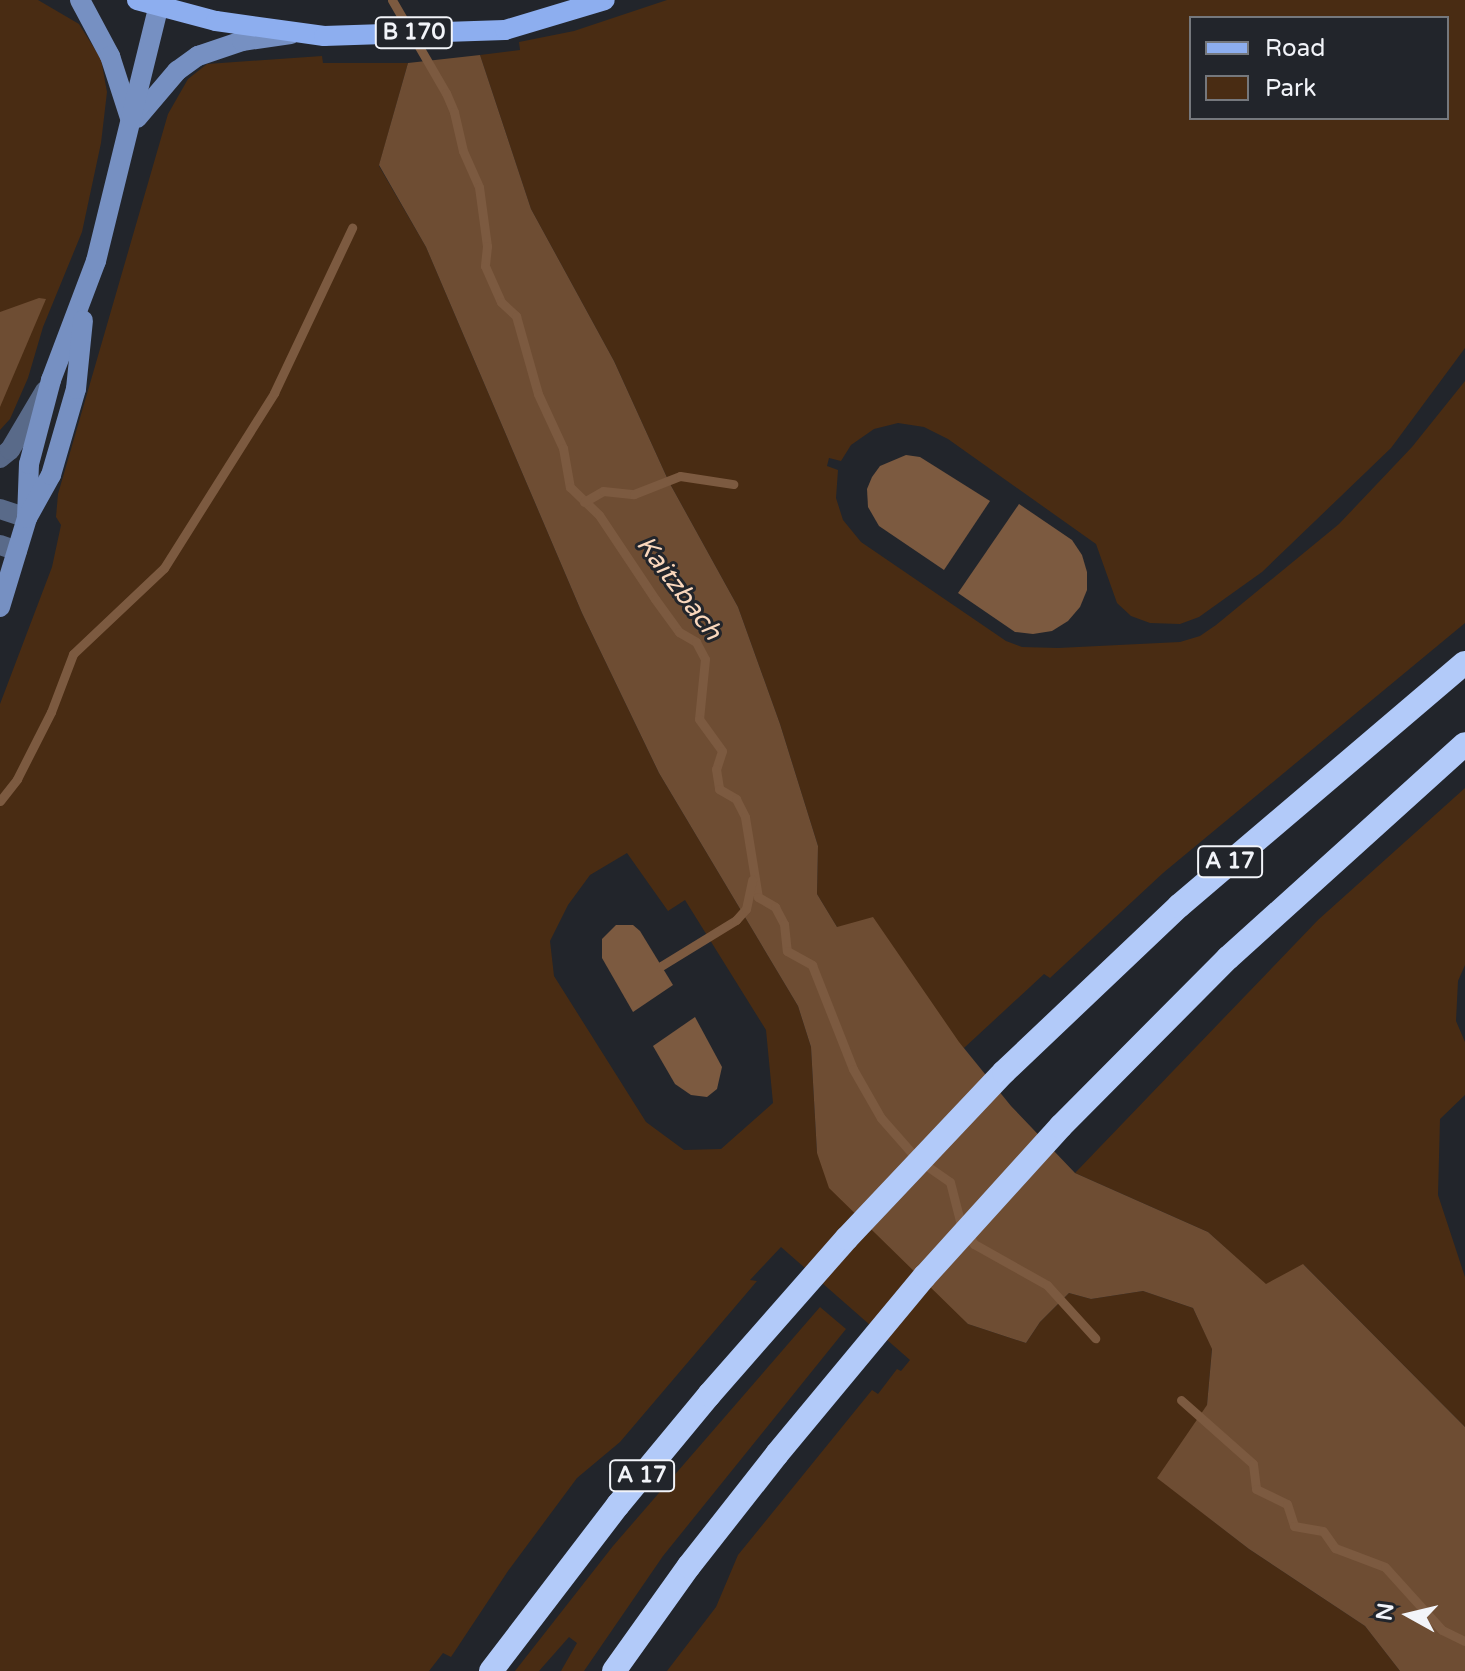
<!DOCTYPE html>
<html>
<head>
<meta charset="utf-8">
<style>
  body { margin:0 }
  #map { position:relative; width:1465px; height:1671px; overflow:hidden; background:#22252b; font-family:"Varela Round",sans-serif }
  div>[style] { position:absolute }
  .green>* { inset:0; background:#492c13 }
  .forest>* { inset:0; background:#6e4d33 }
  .water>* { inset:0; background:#7c5a40 }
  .stream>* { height:9px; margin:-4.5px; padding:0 4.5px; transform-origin:4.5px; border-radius:4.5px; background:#7c5a40 }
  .street>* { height:20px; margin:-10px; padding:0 10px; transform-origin:10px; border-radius:10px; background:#596a89 }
  .secondary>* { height:20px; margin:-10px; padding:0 10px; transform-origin:10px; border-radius:10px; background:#7690c2 }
  .primary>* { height:20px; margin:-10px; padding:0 10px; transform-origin:10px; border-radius:10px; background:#8daeef }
  .highway>* { height:24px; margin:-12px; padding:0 12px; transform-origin:12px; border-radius:12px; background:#b2caf9 }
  span { translate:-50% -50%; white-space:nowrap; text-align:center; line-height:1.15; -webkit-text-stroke:6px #22252b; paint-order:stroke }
  .shield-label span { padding:2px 6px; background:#22252b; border:2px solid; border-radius:6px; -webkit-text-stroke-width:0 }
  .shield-label { font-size:22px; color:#f2f4f9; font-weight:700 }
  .water-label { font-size:26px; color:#fad7bc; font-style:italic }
  .legend { position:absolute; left:1189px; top:16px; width:260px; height:104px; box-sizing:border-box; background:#22252b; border:2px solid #75787d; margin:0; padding:10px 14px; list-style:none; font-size:24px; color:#f2f4f9 }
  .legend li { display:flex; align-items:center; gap:16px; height:40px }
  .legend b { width:40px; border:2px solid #75787d }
  .north { position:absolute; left:1369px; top:1575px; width:80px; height:80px; -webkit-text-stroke:6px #22252b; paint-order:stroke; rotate:278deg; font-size:22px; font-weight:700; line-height:32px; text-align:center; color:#f2f4f9 }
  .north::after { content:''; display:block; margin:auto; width:28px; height:36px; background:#f2f4f9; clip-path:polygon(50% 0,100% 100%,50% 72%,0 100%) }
</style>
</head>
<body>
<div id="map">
  <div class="green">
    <i style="clip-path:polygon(0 0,38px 0,79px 24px,101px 59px,107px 92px,101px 143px,82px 232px,43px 327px,28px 378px,10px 419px,0 430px)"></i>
    <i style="clip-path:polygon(evenodd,667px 0,1465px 0,1465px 348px,1391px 448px,1262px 572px,1199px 617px,1180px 624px,1150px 623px,1131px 616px,1117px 603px,1096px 544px,948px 439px,924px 427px,898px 423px,874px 429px,851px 445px,841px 461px,829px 458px,827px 466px,838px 470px,836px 498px,843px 520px,861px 542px,1006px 641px,1022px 647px,1058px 648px,1180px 642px,1200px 636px,1216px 625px,1339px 524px,1412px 447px,1465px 381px,1465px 623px,1163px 873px,1050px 978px,1044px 974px,964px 1048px,837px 927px,817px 894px,818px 846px,780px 724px,738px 607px,669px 482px,614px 361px,531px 209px,480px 55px,520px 50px,519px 42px,574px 31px,667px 0,1191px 18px,1447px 18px,1447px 118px,1191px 118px,1191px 18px)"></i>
    <i style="clip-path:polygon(evenodd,322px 56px,323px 63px,408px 63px,379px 166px,426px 247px,582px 613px,659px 773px,798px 1006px,811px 1047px,817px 1153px,968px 1324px,1026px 1343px,1040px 1322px,1069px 1293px,1091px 1299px,1143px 1291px,1193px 1308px,1212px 1348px,1207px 1406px,1158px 1478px,1249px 1549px,1365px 1626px,1400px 1671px,667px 1671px,716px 1607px,738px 1555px,872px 1390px,878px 1394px,897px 1369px,901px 1371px,910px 1360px,781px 1247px,750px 1280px,757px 1281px,620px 1442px,577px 1478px,508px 1571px,451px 1657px,443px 1653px,429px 1671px,0 1671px,0 704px,52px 567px,61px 525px,56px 517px,58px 494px,168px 114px,188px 79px,207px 64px,322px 56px,627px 853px,668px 911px,685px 900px,766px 1030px,773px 1103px,721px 1149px,684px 1150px,646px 1122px,554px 976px,550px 941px,568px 905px,590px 875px,627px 853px)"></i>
    <i style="clip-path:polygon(1465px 788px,1465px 965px,1458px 981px,1456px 1021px,1465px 1042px,1465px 1095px,1440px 1119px,1438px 1195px,1465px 1277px,1465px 1427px,1304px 1265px,1266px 1285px,1208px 1232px,1075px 1173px,1318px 920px)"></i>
    <i style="clip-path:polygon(820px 1307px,846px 1329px,663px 1556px,584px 1671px,561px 1671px,577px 1643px,569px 1637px,539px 1671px,515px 1671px,613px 1546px)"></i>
  </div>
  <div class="forest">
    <i style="clip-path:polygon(480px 55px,531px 209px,614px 361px,669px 482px,738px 607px,780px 724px,818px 846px,817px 894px,837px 927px,873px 917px,959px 1042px,1011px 1106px,1075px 1173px,1208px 1232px,1266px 1284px,1303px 1264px,1465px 1427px,1465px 1671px,1400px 1671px,1365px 1626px,1249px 1549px,1157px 1478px,1207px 1405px,1212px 1349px,1193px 1308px,1143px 1291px,1091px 1299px,1069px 1293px,1040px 1322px,1026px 1343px,968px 1324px,829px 1188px,817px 1153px,811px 1047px,798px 1006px,659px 773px,582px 613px,426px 247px,379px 165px,408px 63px)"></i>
    <i style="clip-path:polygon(39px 298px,46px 299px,0 407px,0 312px)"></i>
  </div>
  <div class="water">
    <i style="clip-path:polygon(906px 455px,920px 457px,990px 501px,944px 570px,879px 526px,868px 507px,867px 489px,872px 477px,880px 466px)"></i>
    <i style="clip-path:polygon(1019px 504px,1072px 540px,1082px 555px,1087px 572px,1087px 590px,1080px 607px,1068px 621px,1052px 631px,1033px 634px,1015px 632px,958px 593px)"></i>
    <i style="clip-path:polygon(616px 925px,633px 925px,640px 931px,673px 985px,633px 1012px,602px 958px,602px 939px)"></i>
    <i style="clip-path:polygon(695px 1017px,722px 1067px,717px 1089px,707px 1097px,691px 1095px,675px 1084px,653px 1046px)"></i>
  </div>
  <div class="stream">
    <i style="left:392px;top:0;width:108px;rotate:59.9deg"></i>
    <i style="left:446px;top:93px;width:21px;rotate:67deg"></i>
    <i style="left:454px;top:112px;width:40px;rotate:77deg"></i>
    <i style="left:463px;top:151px;width:39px;rotate:66deg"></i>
    <i style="left:479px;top:187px;width:60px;rotate:82.3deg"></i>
    <i style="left:487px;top:246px;width:20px;rotate:96deg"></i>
    <i style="left:485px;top:266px;width:39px;rotate:66deg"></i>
    <i style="left:501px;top:302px;width:21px;rotate:43deg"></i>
    <i style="left:516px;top:316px;width:81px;rotate:74.2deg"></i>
    <i style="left:538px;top:394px;width:60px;rotate:65.2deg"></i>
    <i style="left:563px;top:448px;width:40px;rotate:80deg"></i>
    <i style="left:570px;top:487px;width:40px;rotate:44deg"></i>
    <i style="left:599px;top:515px;width:101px;rotate:56.3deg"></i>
    <i style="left:655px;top:599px;width:41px;rotate:54deg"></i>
    <i style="left:679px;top:632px;width:20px;rotate:30deg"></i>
    <i style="left:696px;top:642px;width:19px;rotate:62deg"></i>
    <i style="left:705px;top:659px;width:60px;rotate:95.7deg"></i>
    <i style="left:699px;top:719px;width:39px;rotate:54deg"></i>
    <i style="left:722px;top:751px;width:19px;rotate:108deg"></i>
    <i style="left:716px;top:769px;width:20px;rotate:81deg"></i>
    <i style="left:719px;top:789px;width:20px;rotate:30deg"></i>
    <i style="left:736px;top:799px;width:20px;rotate:63deg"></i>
    <i style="left:745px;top:817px;width:81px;rotate:80.8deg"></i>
    <i style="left:758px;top:897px;width:20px;rotate:30deg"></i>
    <i style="left:775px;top:907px;width:19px;rotate:62deg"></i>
    <i style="left:784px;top:924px;width:27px;rotate:84deg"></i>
    <i style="left:787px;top:951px;width:29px;rotate:29deg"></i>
    <i style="left:812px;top:965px;width:112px;rotate:68.5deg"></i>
    <i style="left:853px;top:1069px;width:56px;rotate:60.3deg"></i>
    <i style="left:881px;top:1118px;width:55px;rotate:48.7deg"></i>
    <i style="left:917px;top:1159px;width:40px;rotate:34.9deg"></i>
    <i style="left:950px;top:1182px;width:40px;rotate:75.6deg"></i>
    <i style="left:960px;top:1221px;width:27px;rotate:59deg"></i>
    <i style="left:974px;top:1244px;width:84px;rotate:29.3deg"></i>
    <i style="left:1047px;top:1285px;width:72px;rotate:47.8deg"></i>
    <i style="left:584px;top:502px;width:22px;rotate:-30deg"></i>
    <i style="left:603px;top:491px;width:31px;rotate:6deg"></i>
    <i style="left:634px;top:494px;width:49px;rotate:-21.4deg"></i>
    <i style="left:680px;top:476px;width:54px;rotate:8.6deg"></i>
    <i style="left:0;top:801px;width:28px;rotate:-52deg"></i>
    <i style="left:17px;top:779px;width:75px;rotate:-63.1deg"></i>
    <i style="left:51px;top:712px;width:62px;rotate:-69.2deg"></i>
    <i style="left:73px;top:654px;width:125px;rotate:-43.4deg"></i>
    <i style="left:164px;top:568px;width:207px;rotate:-57.8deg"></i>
    <i style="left:274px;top:393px;width:183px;rotate:-64.7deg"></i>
    <i style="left:661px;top:966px;width:88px;rotate:-31.5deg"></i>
    <i style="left:736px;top:920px;width:15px;rotate:-48deg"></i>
    <i style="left:746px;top:909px;width:30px;rotate:-78deg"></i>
    <i style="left:1181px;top:1400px;width:96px;rotate:41.6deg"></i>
    <i style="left:1253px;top:1464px;width:25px;rotate:83deg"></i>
    <i style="left:1256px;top:1489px;width:34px;rotate:26deg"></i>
    <i style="left:1287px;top:1504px;width:23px;rotate:72deg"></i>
    <i style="left:1294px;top:1526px;width:29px;rotate:10deg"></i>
    <i style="left:1323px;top:1531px;width:21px;rotate:55deg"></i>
    <i style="left:1335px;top:1548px;width:53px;rotate:20.8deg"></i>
    <i style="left:1385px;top:1567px;width:85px;rotate:47.9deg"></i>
    <i style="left:1442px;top:1630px;width:25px;rotate:26deg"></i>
  </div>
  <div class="street">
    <i style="left:0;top:458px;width:13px;rotate:-39deg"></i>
    <i style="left:10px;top:450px;width:69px;rotate:-59.3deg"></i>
    <i style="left:0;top:509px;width:28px;rotate:18deg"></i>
    <i style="left:0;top:545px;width:18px;rotate:19deg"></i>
  </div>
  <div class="secondary">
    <i style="left:80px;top:0;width:64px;rotate:61.8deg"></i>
    <i style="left:110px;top:56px;width:68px;rotate:72.1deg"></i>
    <i style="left:137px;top:118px;width:62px;rotate:-49.6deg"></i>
    <i style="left:177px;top:71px;width:26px;rotate:-36deg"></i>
    <i style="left:198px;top:56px;width:46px;rotate:-18.8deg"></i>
    <i style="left:242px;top:41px;width:49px;rotate:-8.1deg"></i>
    <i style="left:27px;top:518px;width:54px;rotate:-87.9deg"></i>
    <i style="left:29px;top:464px;width:87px;rotate:-75.3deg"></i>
    <i style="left:51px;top:380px;width:127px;rotate:-69.3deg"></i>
    <i style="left:96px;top:261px;width:269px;rotate:-76.2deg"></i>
    <i style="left:0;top:607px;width:93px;rotate:-73.1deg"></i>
    <i style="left:27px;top:518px;width:49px;rotate:-60.8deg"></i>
    <i style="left:51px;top:475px;width:90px;rotate:-73.8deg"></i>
    <i style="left:76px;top:389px;width:69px;rotate:-84.2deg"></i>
  </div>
  <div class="primary">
    <i style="left:137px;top:0;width:82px;rotate:14.9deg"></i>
    <i style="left:216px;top:21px;width:109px;rotate:7.9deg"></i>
    <i style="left:324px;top:36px;width:181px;rotate:-1.9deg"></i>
    <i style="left:505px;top:30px;width:104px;rotate:-16.7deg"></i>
  </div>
  <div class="highway">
    <i style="left:491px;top:1671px;width:209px;rotate:-52.6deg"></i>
    <i style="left:618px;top:1505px;width:143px;rotate:-50.4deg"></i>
    <i style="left:709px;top:1395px;width:209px;rotate:-48.7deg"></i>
    <i style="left:847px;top:1238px;width:228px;rotate:-46.6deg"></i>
    <i style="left:1004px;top:1072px;width:241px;rotate:-43.5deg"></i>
    <i style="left:1179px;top:906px;width:375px;rotate:-40.4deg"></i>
    <i style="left:614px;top:1671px;width:129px;rotate:-54.5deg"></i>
    <i style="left:689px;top:1566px;width:142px;rotate:-51.8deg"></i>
    <i style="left:777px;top:1454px;width:231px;rotate:-50.3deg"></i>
    <i style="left:925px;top:1276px;width:202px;rotate:-47.8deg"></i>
    <i style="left:1061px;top:1126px;width:237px;rotate:-45.2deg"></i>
    <i style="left:1228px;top:958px;width:319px;rotate:-42.1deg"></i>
  </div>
  <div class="shield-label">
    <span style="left:414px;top:33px">B 170</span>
    <span style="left:1230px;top:862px">A 17</span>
    <span style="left:642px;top:1476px">A 17</span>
  </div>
  <div class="water-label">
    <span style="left:679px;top:588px;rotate:53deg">Kaitzbach</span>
  </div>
  <ul class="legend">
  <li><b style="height:10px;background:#8daeef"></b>Road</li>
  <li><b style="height:22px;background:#492c13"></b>Park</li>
  </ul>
  <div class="north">N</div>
</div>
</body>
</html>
